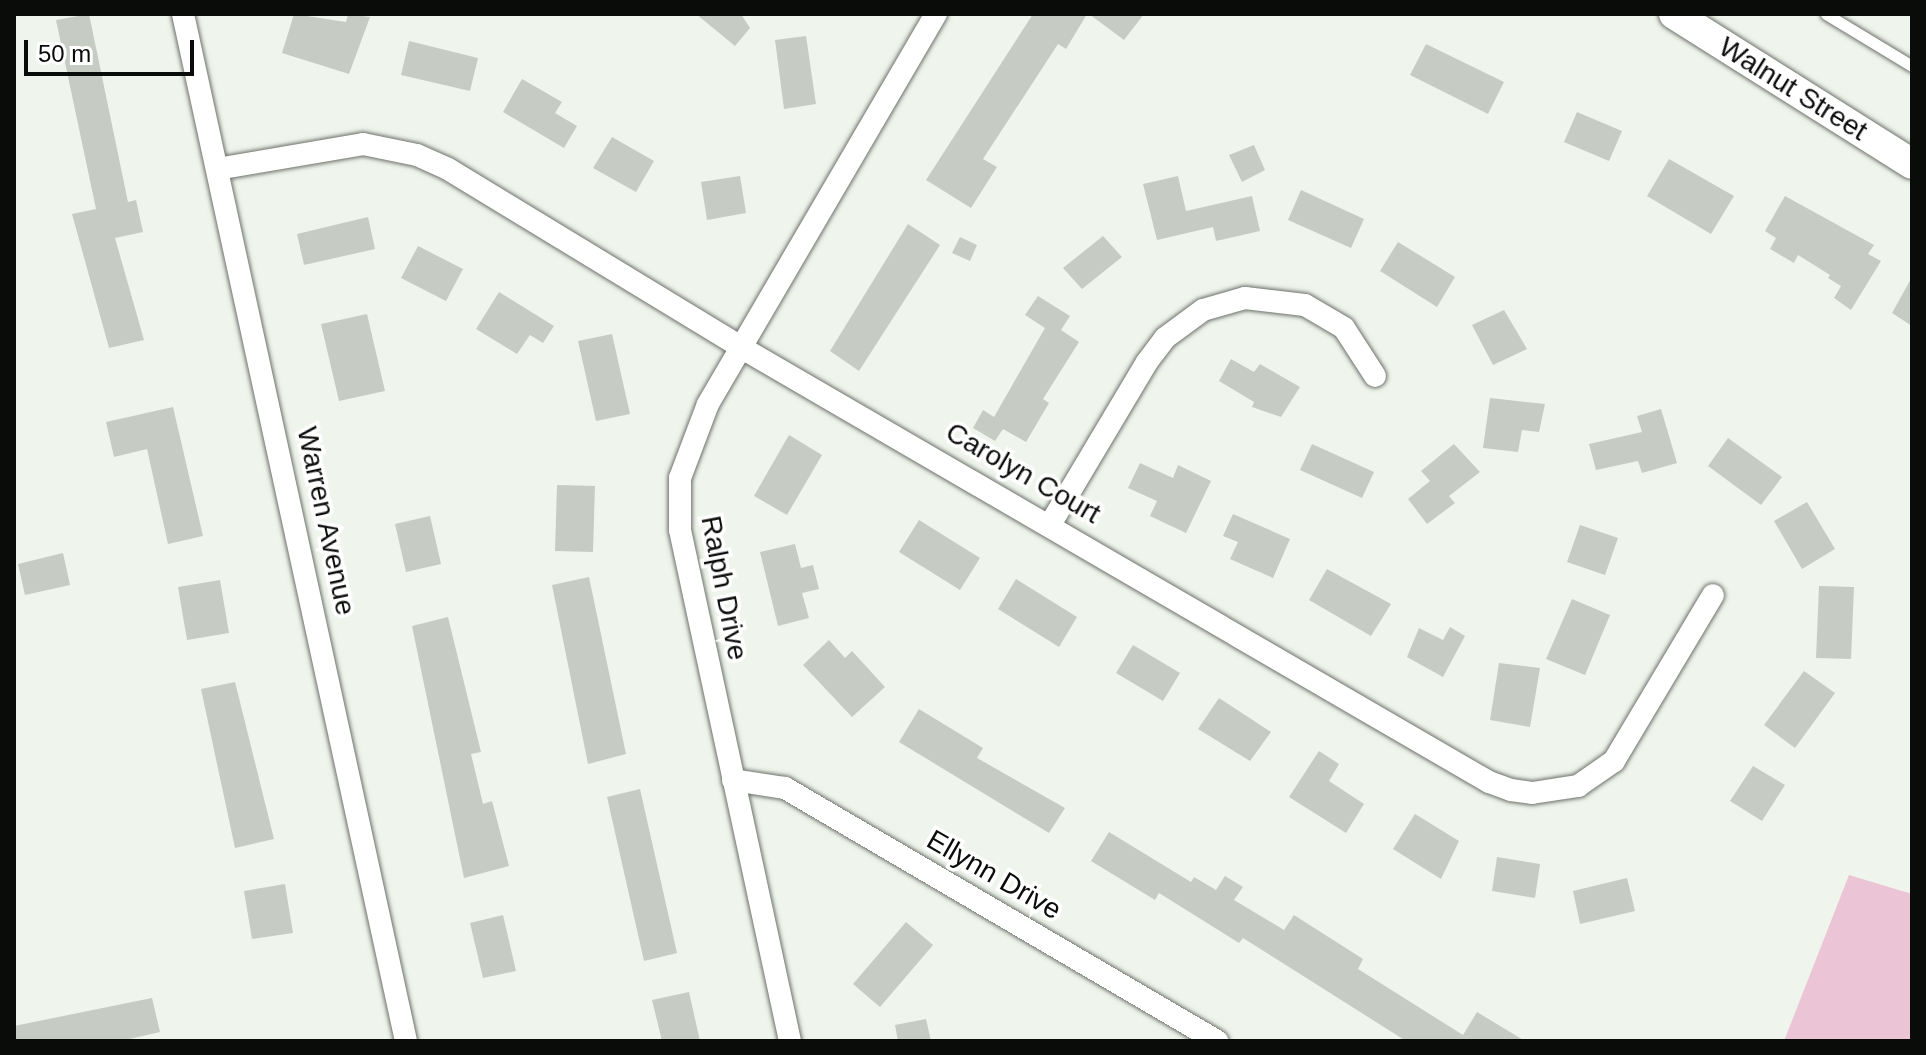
<!DOCTYPE html>
<html>
<head>
<meta charset="utf-8">
<style>
  body { margin:0 }
  #map { position:relative; width:1926px; height:1055px; overflow:hidden; background:#eff5ec; font-family:Arial,sans-serif }
  div>[style] { position:absolute }
  .green>* { inset:0; background:#ebc4d6 }
  .building>* { inset:0; background:#c6ccc4 }
  .roads { filter:drop-shadow(0 0 2px #6d726b) drop-shadow(0 0 2px #6d726b) }
  .lane>* { height:11px; margin:-5.5px; padding:0 5.5px; transform-origin:5.5px; border-radius:5.5px; background:#fff }
  .street>* { height:22px; margin:-11px; padding:0 11px; transform-origin:11px; border-radius:11px; background:#fff }
  .secondary>* { height:30px; margin:-15px; padding:0 15px; transform-origin:15px; border-radius:15px; background:#fff }
  span { translate:-50% -50%; white-space:nowrap; text-align:center; line-height:1.15; -webkit-text-stroke:7px #fff; paint-order:stroke }
  .street-label { font-size:28px; color:#0a0c0a }
  .frame { position:absolute; inset:0; border:16px solid #0a0c0a; pointer-events:none }
  .scale { position:absolute; left:24px; top:40px; width:170px; height:36px; box-sizing:border-box; border:4px solid #0a0c0a; border-top:0; padding-left:10px; font-size:24px; line-height:28px; white-space:nowrap; color:#0a0c0a; -webkit-text-stroke:6px #fff; paint-order:stroke }
</style>
</head>
<body>
<div id="map">
  <div class="green">
    <i style="clip-path:polygon(1849px 875px,1912px 894px,1912px 1041px,1784px 1041px)"></i>
  </div>
  <div class="building">
    <i style="clip-path:polygon(89px 14px,128px 202px,136px 200px,143px 232px,115px 238px,144px 340px,109px 348px,72px 214px,96px 209px,56px 20px)"></i>
    <i style="clip-path:polygon(294px 14px,346px 22px,348px 14px,370px 17px,349px 74px,282px 53px)"></i>
    <i style="clip-path:polygon(696px 14px,741px 14px,750px 28px,735px 46px)"></i>
    <i style="clip-path:polygon(1033px 14px,1087px 14px,1066px 49px,1058px 44px,983px 159px,997px 167px,971px 208px,926px 180px)"></i>
    <i style="clip-path:polygon(1089px 14px,1144px 14px,1124px 40px)"></i>
    <i style="clip-path:polygon(806px 36px,816px 104px,784px 109px,775px 40px)"></i>
    <i style="clip-path:polygon(409px 41px,478px 58px,470px 91px,401px 75px)"></i>
    <i style="clip-path:polygon(1426px 44px,1504px 82px,1488px 114px,1410px 75px)"></i>
    <i style="clip-path:polygon(522px 79px,562px 102px,555px 113px,577px 126px,564px 148px,503px 112px)"></i>
    <i style="clip-path:polygon(1577px 112px,1622px 131px,1609px 161px,1564px 142px)"></i>
    <i style="clip-path:polygon(612px 137px,654px 161px,636px 192px,593px 168px)"></i>
    <i style="clip-path:polygon(1254px 145px,1265px 170px,1242px 182px,1229px 155px)"></i>
    <i style="clip-path:polygon(1669px 159px,1734px 196px,1711px 234px,1647px 196px)"></i>
    <i style="clip-path:polygon(740px 176px,746px 213px,707px 220px,701px 182px)"></i>
    <i style="clip-path:polygon(1178px 176px,1186px 211px,1252px 196px,1260px 231px,1216px 241px,1213px 227px,1157px 240px,1143px 184px)"></i>
    <i style="clip-path:polygon(1301px 190px,1364px 219px,1351px 248px,1288px 220px)"></i>
    <i style="clip-path:polygon(1785px 196px,1874px 245px,1868px 254px,1881px 261px,1851px 310px,1834px 298px,1841px 286px,1828px 278px,1830px 275px,1798px 255px,1794px 263px,1770px 249px,1776px 238px,1765px 231px)"></i>
    <i style="clip-path:polygon(368px 217px,375px 249px,304px 265px,297px 234px)"></i>
    <i style="clip-path:polygon(908px 224px,940px 245px,859px 371px,830px 351px)"></i>
    <i style="clip-path:polygon(1103px 236px,1122px 257px,1082px 289px,1063px 268px)"></i>
    <i style="clip-path:polygon(960px 237px,977px 245px,970px 261px,952px 253px)"></i>
    <i style="clip-path:polygon(1398px 242px,1455px 277px,1437px 307px,1380px 271px)"></i>
    <i style="clip-path:polygon(418px 246px,463px 269px,446px 301px,401px 278px)"></i>
    <i style="clip-path:polygon(1912px 277px,1912px 326px,1892px 313px)"></i>
    <i style="clip-path:polygon(499px 292px,554px 326px,543px 343px,530px 335px,517px 354px,476px 329px)"></i>
    <i style="clip-path:polygon(1038px 296px,1070px 316px,1061px 330px,1079px 342px,1043px 399px,1049px 403px,1026px 442px,1003px 429px,995px 441px,973px 428px,983px 410px,994px 417px,1045px 328px,1025px 315px)"></i>
    <i style="clip-path:polygon(1504px 310px,1527px 349px,1493px 365px,1472px 325px)"></i>
    <i style="clip-path:polygon(367px 314px,385px 391px,339px 401px,321px 324px)"></i>
    <i style="clip-path:polygon(612px 334px,630px 414px,596px 421px,578px 341px)"></i>
    <i style="clip-path:polygon(1231px 359px,1254px 372px,1260px 364px,1300px 387px,1281px 417px,1252px 407px,1254px 402px,1219px 381px)"></i>
    <i style="clip-path:polygon(1490px 398px,1545px 404px,1539px 432px,1522px 430px,1518px 452px,1483px 448px)"></i>
    <i style="clip-path:polygon(173px 407px,203px 536px,168px 544px,147px 449px,114px 457px,106px 422px)"></i>
    <i style="clip-path:polygon(1661px 409px,1677px 463px,1642px 473px,1638px 461px,1596px 470px,1589px 444px,1642px 432px,1637px 416px)"></i>
    <i style="clip-path:polygon(789px 435px,822px 455px,787px 515px,754px 496px)"></i>
    <i style="clip-path:polygon(1728px 438px,1782px 477px,1761px 505px,1708px 466px)"></i>
    <i style="clip-path:polygon(1312px 444px,1374px 472px,1362px 498px,1300px 470px)"></i>
    <i style="clip-path:polygon(1454px 444px,1480px 472px,1449px 496px,1455px 503px,1427px 524px,1408px 499px,1430px 481px,1421px 471px)"></i>
    <i style="clip-path:polygon(1140px 463px,1173px 478px,1178px 465px,1211px 481px,1186px 533px,1150px 516px,1157px 501px,1128px 488px)"></i>
    <i style="clip-path:polygon(557px 485px,595px 486px,593px 552px,555px 551px)"></i>
    <i style="clip-path:polygon(1807px 502px,1835px 549px,1802px 569px,1774px 521px)"></i>
    <i style="clip-path:polygon(1233px 514px,1290px 539px,1273px 578px,1230px 559px,1238px 542px,1223px 536px)"></i>
    <i style="clip-path:polygon(430px 516px,441px 564px,406px 572px,395px 524px)"></i>
    <i style="clip-path:polygon(919px 520px,980px 558px,960px 590px,899px 552px)"></i>
    <i style="clip-path:polygon(1580px 525px,1618px 538px,1605px 575px,1567px 562px)"></i>
    <i style="clip-path:polygon(795px 544px,801px 568px,813px 565px,819px 589px,802px 593px,809px 618px,778px 626px,760px 552px)"></i>
    <i style="clip-path:polygon(63px 553px,70px 585px,25px 595px,18px 564px)"></i>
    <i style="clip-path:polygon(1327px 569px,1391px 604px,1371px 636px,1309px 600px)"></i>
    <i style="clip-path:polygon(589px 577px,626px 754px,588px 764px,552px 585px)"></i>
    <i style="clip-path:polygon(1016px 579px,1077px 617px,1059px 647px,998px 609px)"></i>
    <i style="clip-path:polygon(220px 580px,229px 633px,187px 640px,178px 587px)"></i>
    <i style="clip-path:polygon(1819px 586px,1854px 587px,1851px 659px,1816px 658px)"></i>
    <i style="clip-path:polygon(1572px 599px,1610px 615px,1585px 675px,1546px 659px)"></i>
    <i style="clip-path:polygon(448px 617px,481px 752px,471px 754px,483px 804px,492px 801px,509px 866px,464px 878px,412px 626px)"></i>
    <i style="clip-path:polygon(1450px 627px,1465px 636px,1443px 677px,1407px 657px,1419px 628px,1443px 640px)"></i>
    <i style="clip-path:polygon(829px 640px,845px 658px,852px 651px,885px 687px,852px 717px,803px 665px)"></i>
    <i style="clip-path:polygon(1133px 645px,1180px 673px,1163px 701px,1116px 673px)"></i>
    <i style="clip-path:polygon(1499px 663px,1540px 668px,1530px 727px,1490px 720px)"></i>
    <i style="clip-path:polygon(1804px 671px,1835px 693px,1795px 748px,1764px 725px)"></i>
    <i style="clip-path:polygon(235px 682px,274px 839px,235px 848px,201px 689px)"></i>
    <i style="clip-path:polygon(1219px 698px,1271px 732px,1250px 761px,1198px 729px)"></i>
    <i style="clip-path:polygon(919px 709px,983px 748px,977px 758px,1065px 808px,1049px 833px,899px 742px)"></i>
    <i style="clip-path:polygon(1319px 751px,1339px 764px,1329px 781px,1364px 804px,1346px 833px,1289px 797px)"></i>
    <i style="clip-path:polygon(1753px 766px,1785px 785px,1762px 821px,1730px 801px)"></i>
    <i style="clip-path:polygon(640px 789px,677px 953px,644px 961px,607px 797px)"></i>
    <i style="clip-path:polygon(1415px 814px,1459px 841px,1441px 879px,1393px 849px)"></i>
    <i style="clip-path:polygon(1109px 832px,1191px 882px,1194px 877px,1216px 890px,1225px 876px,1243px 887px,1234px 900px,1284px 930px,1294px 915px,1363px 959px,1358px 969px,1463px 1035px,1477px 1012px,1525px 1041px,1406px 1041px,1243px 938px,1239px 943px,1159px 893px,1155px 900px,1091px 861px)"></i>
    <i style="clip-path:polygon(1497px 857px,1540px 864px,1535px 898px,1492px 891px)"></i>
    <i style="clip-path:polygon(1627px 878px,1635px 911px,1580px 924px,1573px 891px)"></i>
    <i style="clip-path:polygon(285px 884px,293px 933px,252px 939px,244px 891px)"></i>
    <i style="clip-path:polygon(503px 915px,516px 971px,483px 978px,470px 923px)"></i>
    <i style="clip-path:polygon(906px 922px,933px 945px,880px 1007px,853px 984px)"></i>
    <i style="clip-path:polygon(689px 992px,700px 1041px,662px 1041px,652px 1000px)"></i>
    <i style="clip-path:polygon(152px 998px,160px 1032px,121px 1041px,14px 1041px,14px 1026px)"></i>
    <i style="clip-path:polygon(926px 1019px,931px 1041px,898px 1041px,895px 1025px)"></i>
  </div>
  <div class="roads">
    <div class="lane">
      <i style="left:1826px;top:14px;width:100px;rotate:31.2deg"></i>
    </div>
    <div class="street">
      <i style="left:183px;top:14px;width:1051px;rotate:77.75deg"></i>
      <i style="left:217px;top:169px;width:148px;rotate:-9.7deg"></i>
      <i style="left:363px;top:144px;width:55px;rotate:11.5deg"></i>
      <i style="left:417px;top:155px;width:34px;rotate:24deg"></i>
      <i style="left:448px;top:169px;width:344px;rotate:31.3deg"></i>
      <i style="left:742px;top:348px;width:864px;rotate:30.16deg"></i>
      <i style="left:1489px;top:782px;width:23px;rotate:20deg"></i>
      <i style="left:1511px;top:790px;width:21px;rotate:8deg"></i>
      <i style="left:1532px;top:793px;width:47px;rotate:-8.7deg"></i>
      <i style="left:1578px;top:786px;width:44px;rotate:-34.8deg"></i>
      <i style="left:1614px;top:761px;width:193px;rotate:-59.2deg"></i>
      <i style="left:1051px;top:523px;width:187px;rotate:-59.2deg"></i>
      <i style="left:1147px;top:362px;width:30px;rotate:-53deg"></i>
      <i style="left:1165px;top:338px;width:47px;rotate:-36.4deg"></i>
      <i style="left:1203px;top:310px;width:44px;rotate:-15.9deg"></i>
      <i style="left:1245px;top:298px;width:60px;rotate:6.7deg"></i>
      <i style="left:1305px;top:305px;width:45px;rotate:30.5deg"></i>
      <i style="left:1344px;top:328px;width:57px;rotate:57.1deg"></i>
      <i style="left:733px;top:780px;width:53px;rotate:8.7deg"></i>
      <i style="left:785px;top:788px;width:501px;rotate:30.36deg"></i>
      <i style="left:790px;top:1041px;width:523px;rotate:-102.15deg"></i>
      <i style="left:680px;top:530px;width:52px;rotate:-90deg"></i>
      <i style="left:680px;top:478px;width:79px;rotate:-69.3deg"></i>
      <i style="left:708px;top:404px;width:452px;rotate:-59.7deg"></i>
    </div>
    <div class="secondary">
      <i style="left:1674px;top:14px;width:281px;rotate:32.2deg"></i>
    </div>
  </div>
  <div class="street-label">
    <span style="left:1793px;top:89px;rotate:32deg">Walnut Street</span>
    <span style="left:1023px;top:473px;rotate:30deg">Carolyn Court</span>
    <span style="left:326px;top:521px;rotate:78deg">Warren Avenue</span>
    <span style="left:724px;top:588px;rotate:79deg">Ralph Drive</span>
    <span style="left:994px;top:875px;rotate:30deg">Ellynn Drive</span>
  </div>
  <div class="frame"></div>
  <div class="scale">50 m</div>
</div>
</body>
</html>
